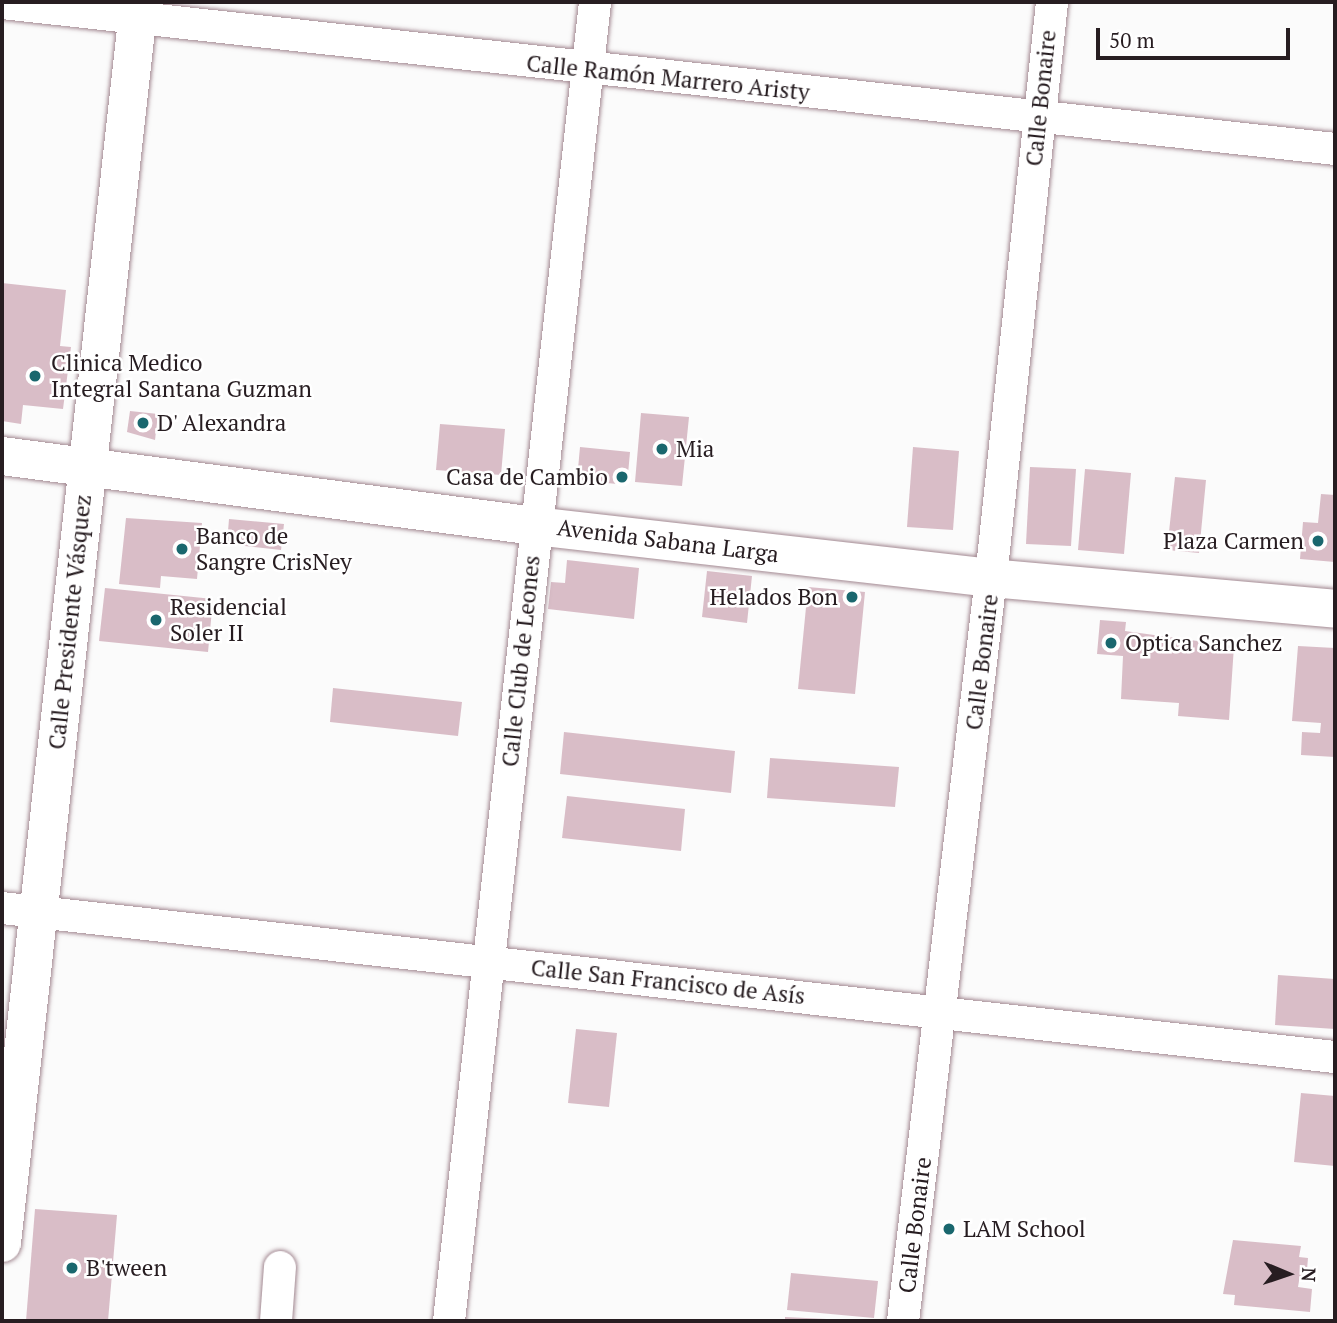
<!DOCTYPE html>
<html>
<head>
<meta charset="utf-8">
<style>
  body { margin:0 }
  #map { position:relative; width:1337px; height:1323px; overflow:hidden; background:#fbfbfb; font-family:"PT Serif",serif }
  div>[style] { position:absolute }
  .building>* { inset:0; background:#d9bdc7 }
  .roads { filter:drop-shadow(0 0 2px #a38992) drop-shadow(0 0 2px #a38992) }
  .street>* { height:32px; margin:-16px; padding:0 16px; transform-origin:16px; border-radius:16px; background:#fff }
  .secondary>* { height:38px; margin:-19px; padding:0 19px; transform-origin:19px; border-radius:19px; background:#fff }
  .dots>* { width:19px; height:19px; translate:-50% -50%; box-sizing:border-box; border:4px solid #fff; border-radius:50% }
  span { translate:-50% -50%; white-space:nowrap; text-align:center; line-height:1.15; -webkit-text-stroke:5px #fff; paint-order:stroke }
  .street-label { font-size:23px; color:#271d21 }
  .poi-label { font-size:23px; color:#271d21 }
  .left { translate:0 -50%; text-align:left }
  .right { translate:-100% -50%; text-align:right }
  .frame { position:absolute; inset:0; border:4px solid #271d21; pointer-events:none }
  .north { position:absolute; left:1253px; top:1239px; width:70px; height:70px; -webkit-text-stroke:5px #fff; paint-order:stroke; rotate:92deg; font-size:19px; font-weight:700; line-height:28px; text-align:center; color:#271d21 }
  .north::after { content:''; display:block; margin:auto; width:24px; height:32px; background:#271d21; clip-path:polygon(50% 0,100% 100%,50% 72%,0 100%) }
  .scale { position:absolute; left:1096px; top:28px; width:194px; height:32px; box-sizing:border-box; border:4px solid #271d21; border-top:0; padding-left:9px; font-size:21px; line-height:24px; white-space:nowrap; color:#271d21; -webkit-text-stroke:5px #fff; paint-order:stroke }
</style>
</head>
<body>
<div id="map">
  <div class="building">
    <i style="clip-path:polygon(2px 283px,66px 290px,60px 346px,71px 347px,63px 409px,23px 405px,21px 424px,2px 421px)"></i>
    <i style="clip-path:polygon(130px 411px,158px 414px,155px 440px,127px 432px)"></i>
    <i style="clip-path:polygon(641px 413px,689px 417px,682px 486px,635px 482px)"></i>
    <i style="clip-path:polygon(440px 424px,505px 429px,501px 475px,436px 470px)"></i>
    <i style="clip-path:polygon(580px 447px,630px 452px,627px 485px,577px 480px)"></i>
    <i style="clip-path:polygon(913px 447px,959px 451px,953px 530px,907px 527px)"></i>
    <i style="clip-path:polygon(1030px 467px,1076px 469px,1071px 546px,1026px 544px)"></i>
    <i style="clip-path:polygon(1085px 469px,1131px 473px,1124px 554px,1078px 550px)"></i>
    <i style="clip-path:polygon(1175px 477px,1206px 480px,1199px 553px,1167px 550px)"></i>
    <i style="clip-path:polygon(1321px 494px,1335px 495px,1335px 562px,1300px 559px,1303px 522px,1318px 523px)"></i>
    <i style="clip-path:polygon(126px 518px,202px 523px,197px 579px,161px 576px,160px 588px,119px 584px)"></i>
    <i style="clip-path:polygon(229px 519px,284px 524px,281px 550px,227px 544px)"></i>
    <i style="clip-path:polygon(567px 560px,639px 568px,634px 619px,548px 609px,551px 582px,565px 583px)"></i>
    <i style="clip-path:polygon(707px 571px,752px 576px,747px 623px,702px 617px)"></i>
    <i style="clip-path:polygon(808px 587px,865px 592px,855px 694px,798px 689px)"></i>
    <i style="clip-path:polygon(105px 588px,213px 599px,208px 652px,99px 641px)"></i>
    <i style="clip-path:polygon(1100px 620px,1126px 622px,1125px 631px,1234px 646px,1229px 720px,1178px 716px,1179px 703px,1121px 699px,1123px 656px,1097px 654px)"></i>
    <i style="clip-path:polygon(1298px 646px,1335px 648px,1335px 757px,1301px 755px,1302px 732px,1320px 733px,1321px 723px,1292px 721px)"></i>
    <i style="clip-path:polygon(333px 688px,462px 702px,458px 736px,330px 722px)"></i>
    <i style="clip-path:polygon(564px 732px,735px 751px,731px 793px,560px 774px)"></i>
    <i style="clip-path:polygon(770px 758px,899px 767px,895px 807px,767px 798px)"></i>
    <i style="clip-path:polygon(567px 796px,685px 809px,681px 851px,562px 838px)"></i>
    <i style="clip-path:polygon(1278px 975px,1335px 979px,1335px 1029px,1275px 1025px)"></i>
    <i style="clip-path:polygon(576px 1029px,617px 1033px,609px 1107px,568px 1103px)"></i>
    <i style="clip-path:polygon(1301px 1093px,1335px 1096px,1335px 1166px,1294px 1162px)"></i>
    <i style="clip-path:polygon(35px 1209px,117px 1215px,108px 1321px,26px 1321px)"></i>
    <i style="clip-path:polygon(1233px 1240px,1301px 1246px,1299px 1257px,1308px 1258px,1306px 1281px,1299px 1281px,1298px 1287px,1312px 1289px,1310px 1312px,1234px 1305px,1235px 1295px,1223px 1294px)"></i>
    <i style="clip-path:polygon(791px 1273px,878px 1281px,874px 1318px,787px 1310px)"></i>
    <i style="clip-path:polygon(785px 1317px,827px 1319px,827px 1321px,785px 1321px)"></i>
  </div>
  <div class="roads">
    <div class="street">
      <i style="left:2px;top:3px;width:1341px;rotate:6.25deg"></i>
      <i style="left:2px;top:908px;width:1341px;rotate:6.38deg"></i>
      <i style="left:276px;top:1321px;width:54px;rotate:-85.8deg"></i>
      <i style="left:449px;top:1321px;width:1327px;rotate:-83.68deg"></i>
      <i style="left:903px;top:1321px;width:748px;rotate:-83.25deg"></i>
      <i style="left:991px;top:578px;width:579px;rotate:-83.95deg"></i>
    </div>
    <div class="secondary">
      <i style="left:2px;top:456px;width:538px;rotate:7.48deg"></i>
      <i style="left:535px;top:526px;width:459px;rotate:6.5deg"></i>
      <i style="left:991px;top:578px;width:345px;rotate:5.1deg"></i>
      <i style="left:2px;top:1243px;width:1249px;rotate:-83.7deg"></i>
    </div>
  </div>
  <div class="dots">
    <i style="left:35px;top:376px;background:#1a676e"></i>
    <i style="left:143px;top:423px;background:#1a676e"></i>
    <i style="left:662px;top:449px;background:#1a676e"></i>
    <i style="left:622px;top:477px;background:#1a676e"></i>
    <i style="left:1318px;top:541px;background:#1a676e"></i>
    <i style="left:182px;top:549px;background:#1a676e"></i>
    <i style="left:852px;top:597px;background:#1a676e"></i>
    <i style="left:156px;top:620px;background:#1a676e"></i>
    <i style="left:1111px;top:643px;background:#1a676e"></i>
    <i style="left:949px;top:1229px;background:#1a676e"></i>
    <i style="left:72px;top:1268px;background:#1a676e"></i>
  </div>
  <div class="street-label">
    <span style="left:668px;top:78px;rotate:6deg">Calle Ramón Marrero Aristy</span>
    <span style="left:1041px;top:98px;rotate:-84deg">Calle Bonaire</span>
    <span style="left:668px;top:541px;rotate:7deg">Avenida Sabana Larga</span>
    <span style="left:70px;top:622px;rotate:-84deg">Calle Presidente Vásquez</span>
    <span style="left:521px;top:661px;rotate:-84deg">Calle Club de Leones</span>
    <span style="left:982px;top:662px;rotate:-83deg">Calle Bonaire</span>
    <span style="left:668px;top:982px;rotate:6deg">Calle San Francisco de Asís</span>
    <span style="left:915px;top:1225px;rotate:-83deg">Calle Bonaire</span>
  </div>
  <div class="poi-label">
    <span class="left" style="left:51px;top:376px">Clinica Medico<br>Integral Santana Guzman</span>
    <span class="left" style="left:157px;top:423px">D' Alexandra</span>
    <span class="left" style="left:676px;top:449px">Mia</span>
    <span class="right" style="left:608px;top:477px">Casa de Cambio</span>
    <span class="left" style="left:196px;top:549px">Banco de<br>Sangre CrisNey</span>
    <span class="right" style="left:1304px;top:541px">Plaza Carmen</span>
    <span class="right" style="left:838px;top:597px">Helados Bon</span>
    <span class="left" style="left:170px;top:620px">Residencial<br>Soler II</span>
    <span class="left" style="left:1125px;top:643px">Optica Sanchez</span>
    <span class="left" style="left:963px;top:1229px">LAM School</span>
    <span class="left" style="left:86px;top:1268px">B'tween</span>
  </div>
  <div class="frame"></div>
  <div class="north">N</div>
  <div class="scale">50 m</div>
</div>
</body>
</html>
